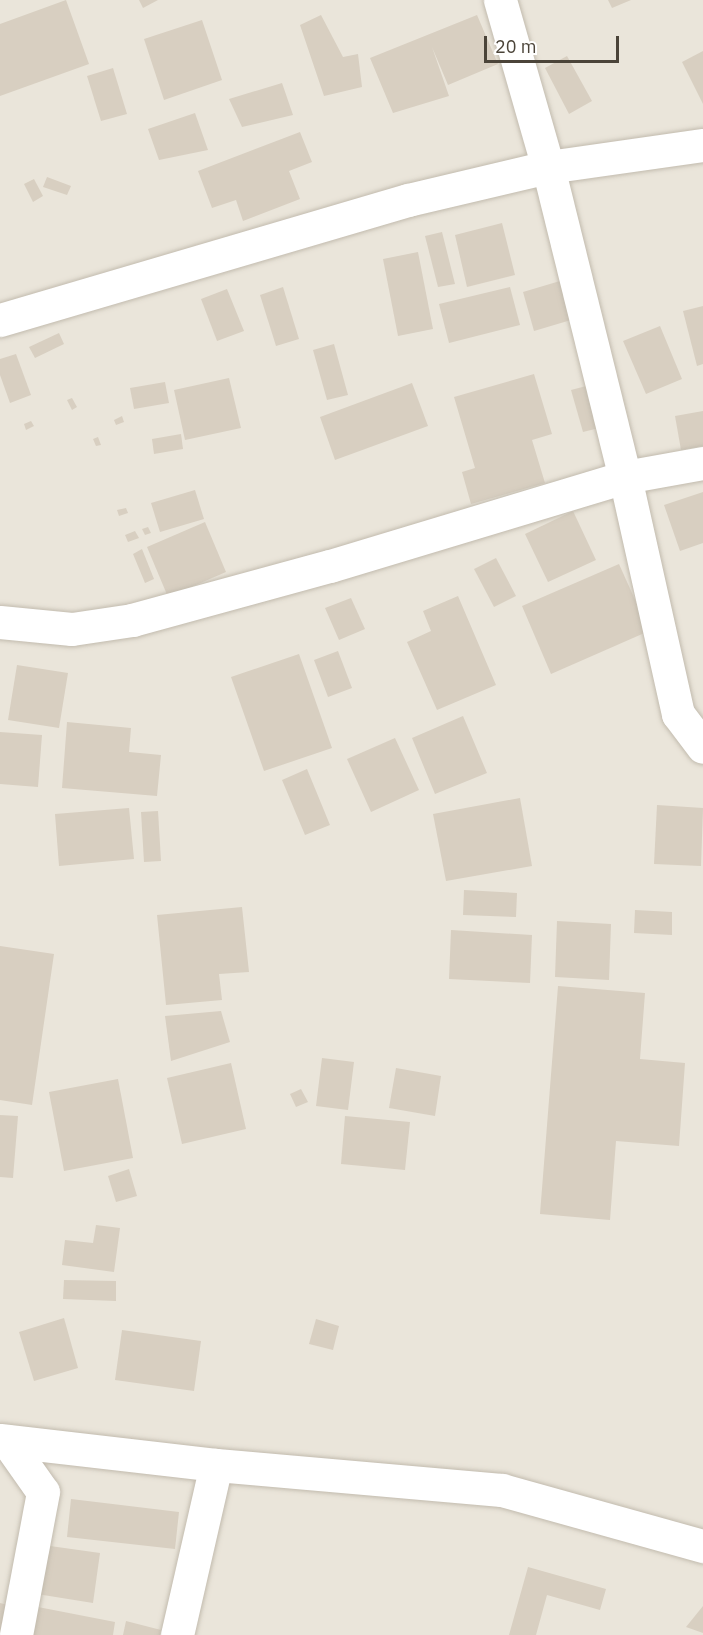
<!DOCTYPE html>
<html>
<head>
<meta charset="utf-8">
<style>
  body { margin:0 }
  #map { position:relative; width:703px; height:1635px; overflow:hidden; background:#f6f3ec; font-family:"IBM Plex Sans",sans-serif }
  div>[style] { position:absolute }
  .residential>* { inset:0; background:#eae5da }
  .building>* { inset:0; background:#d8cfc1 }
  .roads { filter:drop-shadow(0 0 2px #c2bbae) drop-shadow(0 0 2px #c2bbae) }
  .street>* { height:33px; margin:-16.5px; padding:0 16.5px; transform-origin:16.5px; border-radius:16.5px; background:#fff }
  span { translate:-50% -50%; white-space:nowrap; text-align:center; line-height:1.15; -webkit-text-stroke:5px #fff; paint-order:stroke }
  .scale { position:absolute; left:484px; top:36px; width:135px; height:27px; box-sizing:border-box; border:3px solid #4b4439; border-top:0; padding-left:8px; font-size:18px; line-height:21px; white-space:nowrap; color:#4b4439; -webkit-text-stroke:4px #fff; paint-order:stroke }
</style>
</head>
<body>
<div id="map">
  <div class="residential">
    <i style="clip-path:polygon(0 0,703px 0,703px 1635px,0 1635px)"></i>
  </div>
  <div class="building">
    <i style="clip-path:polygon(66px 0,89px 64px,0 96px,0 24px)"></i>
    <i style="clip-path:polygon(139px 0,158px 0,143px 8px)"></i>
    <i style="clip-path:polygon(608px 0,631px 0,612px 8px)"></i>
    <i style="clip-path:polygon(321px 15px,343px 57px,358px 54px,362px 87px,324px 96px,300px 25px)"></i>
    <i style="clip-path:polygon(477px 15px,498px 64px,448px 85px,432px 47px,449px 96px,393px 113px,370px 58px)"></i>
    <i style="clip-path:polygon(202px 20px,222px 80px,164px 100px,144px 39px)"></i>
    <i style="clip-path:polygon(703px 51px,703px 104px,682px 62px)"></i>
    <i style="clip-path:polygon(567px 56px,592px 101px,569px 114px,545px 68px)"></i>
    <i style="clip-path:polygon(113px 68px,127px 114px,101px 121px,87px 76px)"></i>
    <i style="clip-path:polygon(282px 83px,293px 115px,242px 127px,229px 99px)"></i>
    <i style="clip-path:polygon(195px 113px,208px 150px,159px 160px,148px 129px)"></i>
    <i style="clip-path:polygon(300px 132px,312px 162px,289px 171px,300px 199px,243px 221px,236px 200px,212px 208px,198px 171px)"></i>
    <i style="clip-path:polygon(47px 177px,71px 186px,67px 195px,43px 187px)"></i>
    <i style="clip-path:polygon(34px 179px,43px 196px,33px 202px,24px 184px)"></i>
    <i style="clip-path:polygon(502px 223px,515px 275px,467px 287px,455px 235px)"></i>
    <i style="clip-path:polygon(442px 232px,455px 284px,438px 287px,425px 236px)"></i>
    <i style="clip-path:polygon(418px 252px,433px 329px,398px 336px,383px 259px)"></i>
    <i style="clip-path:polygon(560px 281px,571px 320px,534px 331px,523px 292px)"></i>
    <i style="clip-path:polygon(283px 287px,299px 339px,276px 346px,260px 295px)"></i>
    <i style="clip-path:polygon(510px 287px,520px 325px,449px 343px,439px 304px)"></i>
    <i style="clip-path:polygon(227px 289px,244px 331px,217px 341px,201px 299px)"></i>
    <i style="clip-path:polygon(703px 306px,703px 364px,697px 366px,683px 311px)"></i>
    <i style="clip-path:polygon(660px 326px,682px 379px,646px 394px,623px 341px)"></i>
    <i style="clip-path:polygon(59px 333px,64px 344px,35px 358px,29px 347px)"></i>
    <i style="clip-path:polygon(334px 344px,348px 395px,327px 400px,313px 350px)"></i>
    <i style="clip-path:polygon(16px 354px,31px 395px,10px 403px,0 375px,0 359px)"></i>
    <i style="clip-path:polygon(534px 374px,552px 434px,532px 440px,545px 483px,471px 504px,462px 472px,475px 468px,454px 397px)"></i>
    <i style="clip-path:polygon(229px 378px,241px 428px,185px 440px,174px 390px)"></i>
    <i style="clip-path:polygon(165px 382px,169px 403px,134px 409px,130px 388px)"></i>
    <i style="clip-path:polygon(412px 383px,428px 426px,335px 460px,320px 417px)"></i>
    <i style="clip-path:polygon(590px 385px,603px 427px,583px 432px,571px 390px)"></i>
    <i style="clip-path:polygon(72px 398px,77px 407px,72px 410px,67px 400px)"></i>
    <i style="clip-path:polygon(703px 411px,703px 446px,681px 450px,675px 416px)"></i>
    <i style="clip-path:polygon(122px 416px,124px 422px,116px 425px,114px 420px)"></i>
    <i style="clip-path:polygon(31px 421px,34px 426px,26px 430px,24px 424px)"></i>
    <i style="clip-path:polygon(181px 434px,183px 449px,154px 454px,152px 439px)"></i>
    <i style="clip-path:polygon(98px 437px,101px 445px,96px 446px,93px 439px)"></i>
    <i style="clip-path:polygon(195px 490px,204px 519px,160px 532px,151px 503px)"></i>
    <i style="clip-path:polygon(703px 492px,703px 543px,680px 551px,664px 505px)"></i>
    <i style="clip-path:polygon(126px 508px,128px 513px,119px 516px,117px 510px)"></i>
    <i style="clip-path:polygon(573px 511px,596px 560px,548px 582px,525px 534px)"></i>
    <i style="clip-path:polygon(205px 522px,226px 572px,168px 597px,147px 547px)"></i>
    <i style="clip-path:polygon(148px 527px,151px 533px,145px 535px,142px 529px)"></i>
    <i style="clip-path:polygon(135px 531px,139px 538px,128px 542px,125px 535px)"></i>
    <i style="clip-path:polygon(142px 549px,154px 579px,145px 583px,133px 554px)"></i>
    <i style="clip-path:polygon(496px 558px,516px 596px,494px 607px,474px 569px)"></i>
    <i style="clip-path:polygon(619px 564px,649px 631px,551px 674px,522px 606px)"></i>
    <i style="clip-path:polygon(458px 596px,496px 685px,437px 710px,407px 642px,431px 631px,423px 611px)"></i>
    <i style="clip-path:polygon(351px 598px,365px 629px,339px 640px,325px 608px)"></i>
    <i style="clip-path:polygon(338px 651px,352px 688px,328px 697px,314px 660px)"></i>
    <i style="clip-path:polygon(299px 654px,332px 748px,264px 771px,231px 677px)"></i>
    <i style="clip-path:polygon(17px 665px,68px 673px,59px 728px,8px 720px)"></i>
    <i style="clip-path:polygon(463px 716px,487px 773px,435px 794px,412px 738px)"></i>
    <i style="clip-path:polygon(67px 722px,131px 728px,129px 752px,161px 755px,157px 796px,62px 788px)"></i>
    <i style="clip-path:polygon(0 732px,42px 735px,38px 787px,0 784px)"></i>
    <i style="clip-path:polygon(395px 738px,419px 790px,371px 812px,347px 759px)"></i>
    <i style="clip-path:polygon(307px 769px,330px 825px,305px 835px,282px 780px)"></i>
    <i style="clip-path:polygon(520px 798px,532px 866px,446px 881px,433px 814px)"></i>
    <i style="clip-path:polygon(657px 805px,703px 808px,701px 866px,654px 864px)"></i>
    <i style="clip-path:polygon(129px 808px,134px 859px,59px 866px,55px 814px)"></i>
    <i style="clip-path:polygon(158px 811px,161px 861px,144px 862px,141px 812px)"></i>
    <i style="clip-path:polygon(464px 890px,517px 893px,516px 917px,463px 915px)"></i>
    <i style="clip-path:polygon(242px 907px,249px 972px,219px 974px,222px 1000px,166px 1005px,157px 915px)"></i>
    <i style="clip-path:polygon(635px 910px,672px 912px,672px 935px,634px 933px)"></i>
    <i style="clip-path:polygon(557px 921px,611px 924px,609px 980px,555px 977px)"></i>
    <i style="clip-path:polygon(451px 930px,532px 935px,530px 983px,449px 979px)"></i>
    <i style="clip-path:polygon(0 946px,54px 954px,32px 1105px,0 1100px)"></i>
    <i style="clip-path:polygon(558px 986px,645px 993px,640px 1059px,685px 1063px,679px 1146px,616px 1141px,610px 1220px,540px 1214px)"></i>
    <i style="clip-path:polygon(221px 1011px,230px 1042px,171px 1061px,165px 1016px)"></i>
    <i style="clip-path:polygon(322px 1058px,354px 1062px,348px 1110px,316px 1106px)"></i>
    <i style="clip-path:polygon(231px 1063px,246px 1129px,182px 1144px,167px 1078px)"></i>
    <i style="clip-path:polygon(396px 1068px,441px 1076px,435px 1116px,389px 1108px)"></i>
    <i style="clip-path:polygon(118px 1079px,133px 1158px,64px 1171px,49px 1092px)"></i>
    <i style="clip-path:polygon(301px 1089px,308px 1102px,296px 1107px,290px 1094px)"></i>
    <i style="clip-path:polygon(0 1115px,18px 1116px,13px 1178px,0 1177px)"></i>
    <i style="clip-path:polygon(345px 1116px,410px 1122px,405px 1170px,341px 1164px)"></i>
    <i style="clip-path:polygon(129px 1169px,137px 1196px,116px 1202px,108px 1176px)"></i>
    <i style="clip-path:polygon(96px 1225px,120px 1228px,114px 1272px,62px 1265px,65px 1240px,93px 1243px)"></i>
    <i style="clip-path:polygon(64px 1280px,116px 1281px,116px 1301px,63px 1299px)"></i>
    <i style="clip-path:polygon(64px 1318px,78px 1368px,34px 1381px,19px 1332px)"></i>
    <i style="clip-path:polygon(316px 1319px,339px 1326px,333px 1350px,309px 1344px)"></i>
    <i style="clip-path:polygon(122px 1330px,201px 1341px,194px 1391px,115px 1380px)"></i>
    <i style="clip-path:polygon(71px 1499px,179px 1512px,175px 1549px,67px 1537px)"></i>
    <i style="clip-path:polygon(43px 1545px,100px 1553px,93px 1603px,37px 1594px)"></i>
    <i style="clip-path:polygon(528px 1567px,606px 1589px,600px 1610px,547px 1595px,536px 1635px,509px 1635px)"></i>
    <i style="clip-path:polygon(0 1603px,15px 1607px,7px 1635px,0 1635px)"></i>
    <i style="clip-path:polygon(703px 1606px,703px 1633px,686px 1627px)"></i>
    <i style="clip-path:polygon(38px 1607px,115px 1622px,113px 1635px,33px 1635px)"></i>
    <i style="clip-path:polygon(126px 1621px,161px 1630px,160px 1635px,123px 1635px)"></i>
  </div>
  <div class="roads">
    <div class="street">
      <i style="left:500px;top:0;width:174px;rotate:74deg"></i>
      <i style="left:548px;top:167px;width:319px;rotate:76.1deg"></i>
      <i style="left:625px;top:477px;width:243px;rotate:77.4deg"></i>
      <i style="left:678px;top:714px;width:41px;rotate:52.9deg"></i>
      <i style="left:0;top:320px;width:425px;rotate:-16.4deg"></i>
      <i style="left:408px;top:200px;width:144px;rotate:-13.3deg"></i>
      <i style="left:548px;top:167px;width:157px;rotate:-8.1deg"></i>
      <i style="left:0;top:622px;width:72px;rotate:5.6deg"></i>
      <i style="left:72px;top:629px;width:61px;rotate:-8.5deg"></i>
      <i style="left:132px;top:620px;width:205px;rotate:-15.3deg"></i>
      <i style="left:330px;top:566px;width:308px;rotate:-16.8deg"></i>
      <i style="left:625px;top:477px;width:79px;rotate:-10.2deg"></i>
      <i style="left:0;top:1440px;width:217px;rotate:6.6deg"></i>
      <i style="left:216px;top:1465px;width:287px;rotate:5deg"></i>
      <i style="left:502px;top:1490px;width:209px;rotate:15.6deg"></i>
      <i style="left:7px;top:1441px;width:62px;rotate:54.8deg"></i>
      <i style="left:43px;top:1492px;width:146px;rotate:100.7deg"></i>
      <i style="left:177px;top:1635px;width:174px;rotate:-77.1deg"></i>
    </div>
  </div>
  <div class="scale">20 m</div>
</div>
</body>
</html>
